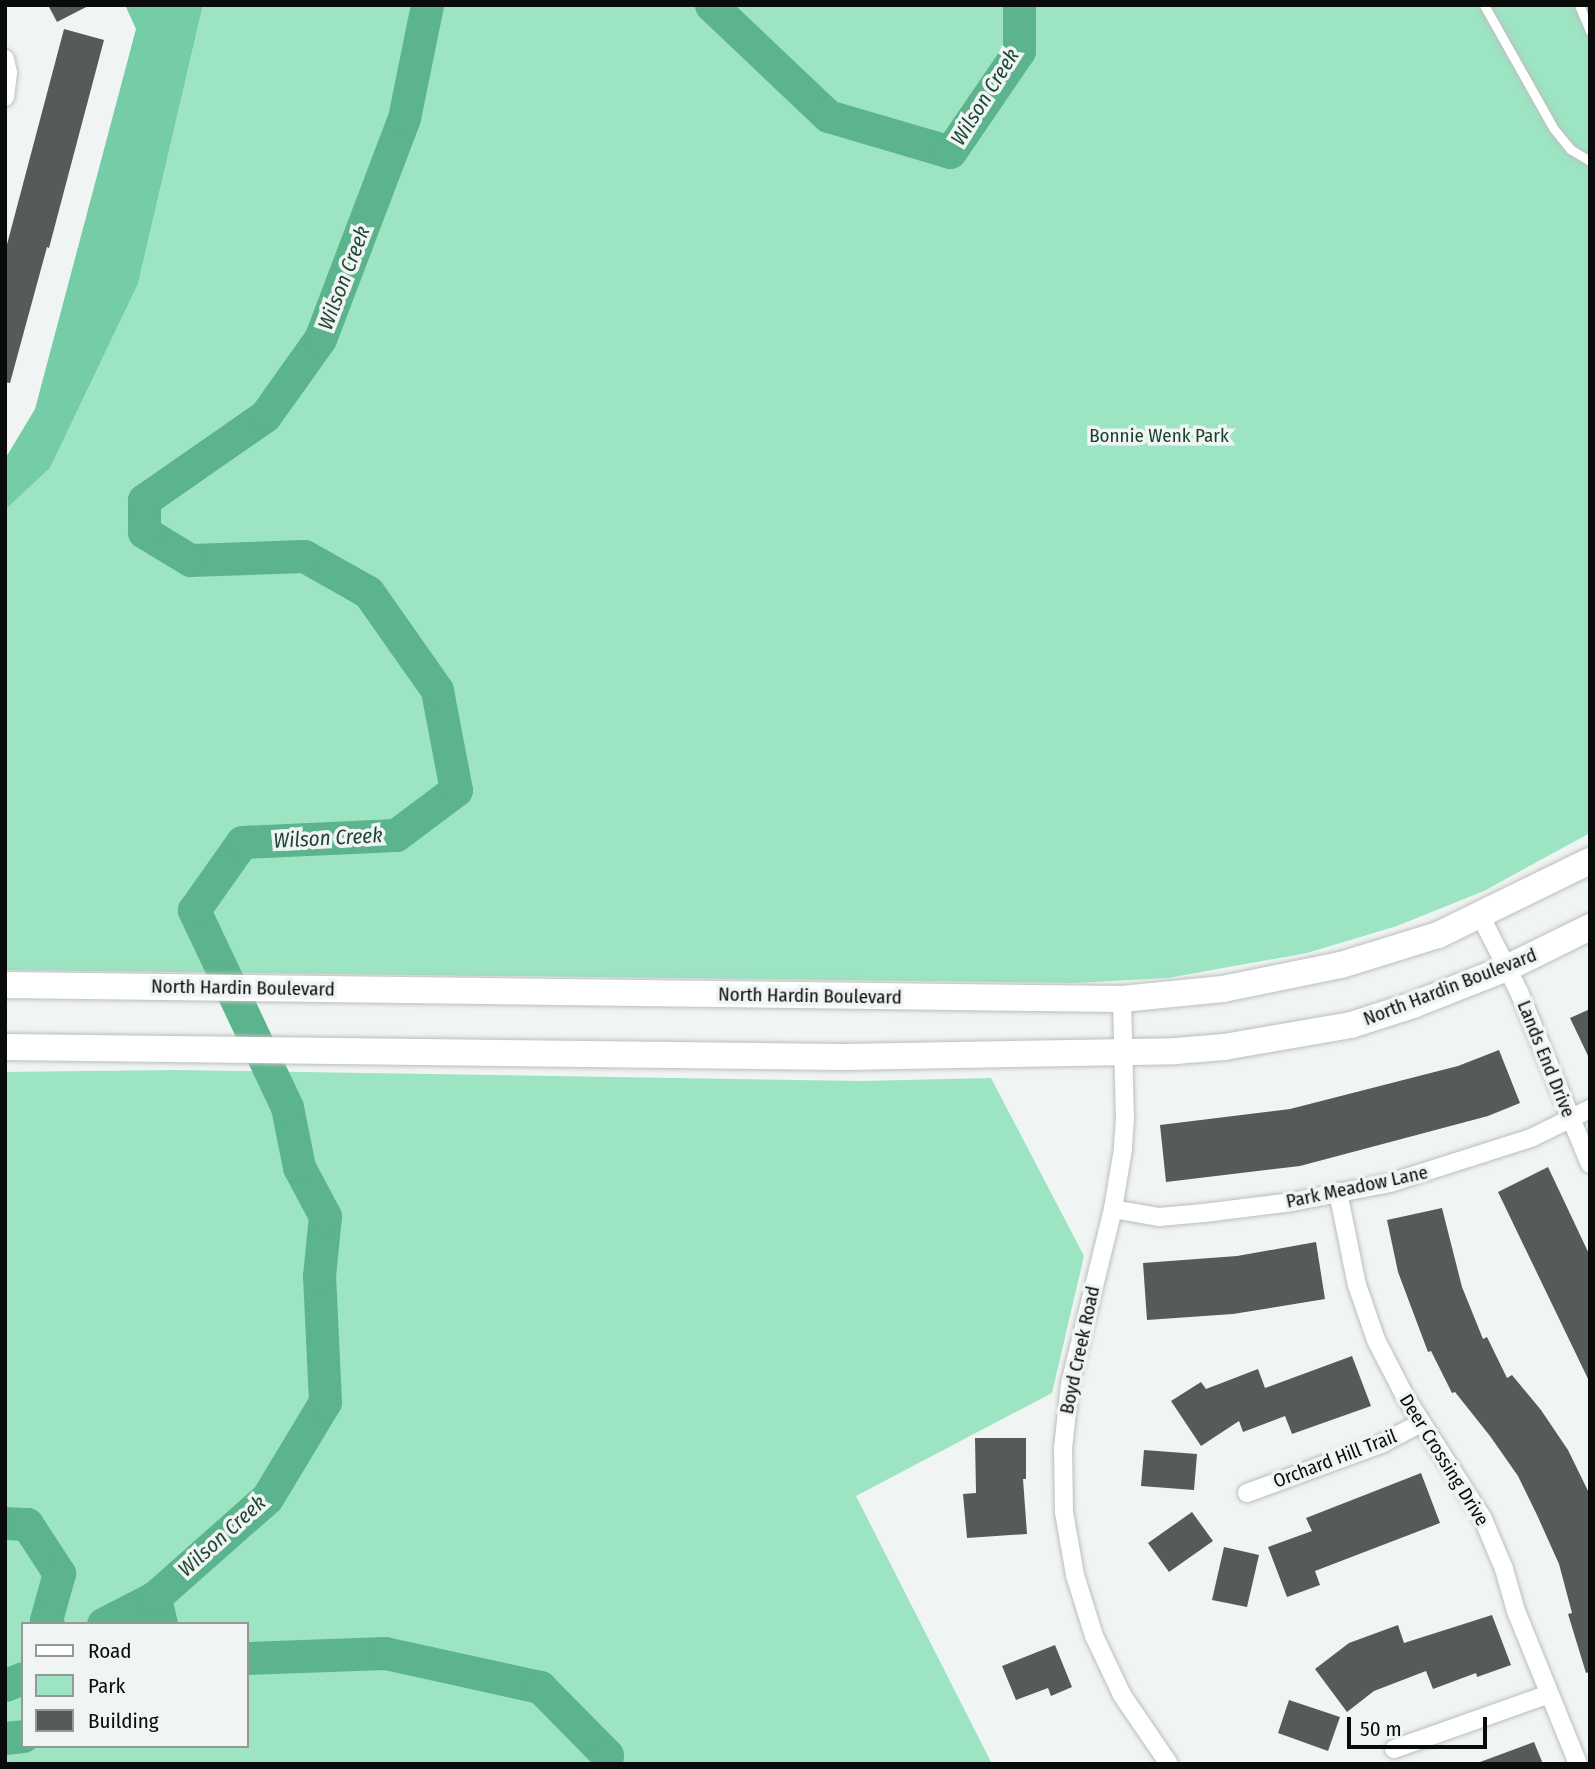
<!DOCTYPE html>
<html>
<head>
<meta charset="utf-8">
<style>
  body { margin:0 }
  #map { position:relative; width:1595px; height:1769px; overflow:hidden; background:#f0f5f3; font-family:"Fira Sans Condensed",sans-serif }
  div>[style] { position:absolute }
  .green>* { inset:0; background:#9de4c3 }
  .forest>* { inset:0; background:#74cda6 }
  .river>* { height:33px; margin:-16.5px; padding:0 16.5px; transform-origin:16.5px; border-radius:16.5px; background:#5bb48e }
  .building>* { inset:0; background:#565b59 }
  .roads { filter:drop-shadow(0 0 2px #babfbd) drop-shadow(0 0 2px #babfbd) }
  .service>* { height:9px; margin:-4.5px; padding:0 4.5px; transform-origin:4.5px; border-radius:4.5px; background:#fff }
  .minor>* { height:18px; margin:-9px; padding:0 9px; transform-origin:9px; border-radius:9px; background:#fff }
  .secondary>* { height:26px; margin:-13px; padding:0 13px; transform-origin:13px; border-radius:13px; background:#fff }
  span { translate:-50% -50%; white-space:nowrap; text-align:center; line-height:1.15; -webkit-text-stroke:7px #f0f5f3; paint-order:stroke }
  .park-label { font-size:19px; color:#183f2f }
  .street-label { font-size:19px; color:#0a0c0b }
  .water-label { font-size:21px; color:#1f4635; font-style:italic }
  .frame { position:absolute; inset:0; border:7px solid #0a0c0b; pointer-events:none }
  .legend { position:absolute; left:21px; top:1622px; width:228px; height:126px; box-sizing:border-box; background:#f0f5f3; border:2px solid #949896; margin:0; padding:9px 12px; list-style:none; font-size:21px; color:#0a0c0b }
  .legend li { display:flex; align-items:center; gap:14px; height:35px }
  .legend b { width:35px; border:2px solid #949896 }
  .scale { position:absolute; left:1347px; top:1717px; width:140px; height:32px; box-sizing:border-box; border:4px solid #0a0c0b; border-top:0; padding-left:9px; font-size:21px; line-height:24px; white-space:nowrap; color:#0a0c0b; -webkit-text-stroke:5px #f0f5f3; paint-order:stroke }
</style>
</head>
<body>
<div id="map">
  <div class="green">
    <i style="clip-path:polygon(203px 5px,1590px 5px,1590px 833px,1484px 891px,1397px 926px,1307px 953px,1168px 978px,1074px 983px,5px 970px,5px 510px,50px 468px,138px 284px)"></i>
    <i style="clip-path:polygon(evenodd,174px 1070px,862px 1081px,991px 1078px,1084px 1256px,1052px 1393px,856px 1496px,992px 1764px,5px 1764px,5px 1072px,174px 1070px,23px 1624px,247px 1624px,247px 1746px,23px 1746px,23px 1624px)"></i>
  </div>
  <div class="forest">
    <i style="clip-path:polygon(125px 5px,203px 5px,138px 284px,50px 468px,5px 510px,5px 459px,35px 409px,136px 29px)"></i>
  </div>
  <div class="river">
    <i style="left:711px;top:5px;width:161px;rotate:43.5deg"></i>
    <i style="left:828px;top:116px;width:127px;rotate:16.4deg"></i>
    <i style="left:950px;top:152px;width:122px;rotate:-55.7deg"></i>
    <i style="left:1019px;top:51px;width:46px;rotate:-90deg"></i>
    <i style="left:5px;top:1523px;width:22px;rotate:3deg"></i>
    <i style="left:27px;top:1524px;width:59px;rotate:56.9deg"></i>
    <i style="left:59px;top:1573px;width:49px;rotate:105.5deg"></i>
    <i style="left:46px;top:1620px;width:4px;rotate:63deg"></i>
    <i style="left:103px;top:1624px;width:59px;rotate:-27.4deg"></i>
    <i style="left:161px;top:1624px;width:28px;rotate:-103deg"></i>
    <i style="left:155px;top:1597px;width:149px;rotate:-41.5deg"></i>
    <i style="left:267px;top:1498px;width:112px;rotate:-58.9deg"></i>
    <i style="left:325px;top:1402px;width:126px;rotate:-92.7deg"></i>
    <i style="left:319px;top:1276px;width:60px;rotate:-84.3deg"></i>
    <i style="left:325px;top:1216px;width:55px;rotate:-118deg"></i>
    <i style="left:299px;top:1167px;width:61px;rotate:-101.3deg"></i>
    <i style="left:287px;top:1107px;width:218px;rotate:-115.3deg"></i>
    <i style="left:194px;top:910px;width:83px;rotate:-54.8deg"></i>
    <i style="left:242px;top:842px;width:154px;rotate:-2.6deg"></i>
    <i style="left:396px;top:835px;width:75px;rotate:-36.9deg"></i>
    <i style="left:456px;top:790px;width:102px;rotate:-100.8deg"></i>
    <i style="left:437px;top:690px;width:120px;rotate:-125.1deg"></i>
    <i style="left:368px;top:592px;width:73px;rotate:-150.6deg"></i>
    <i style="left:304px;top:556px;width:114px;rotate:178deg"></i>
    <i style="left:190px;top:560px;width:54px;rotate:-148.7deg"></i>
    <i style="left:144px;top:532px;width:32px;rotate:-90deg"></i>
    <i style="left:144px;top:500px;width:147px;rotate:-34.8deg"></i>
    <i style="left:265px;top:416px;width:95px;rotate:-54.5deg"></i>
    <i style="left:320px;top:339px;width:236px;rotate:-69.2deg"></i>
    <i style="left:404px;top:118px;width:115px;rotate:-78.5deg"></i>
    <i style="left:247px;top:1658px;width:138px;rotate:-2.1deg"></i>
    <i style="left:385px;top:1653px;width:159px;rotate:12.4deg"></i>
    <i style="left:540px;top:1687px;width:95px;rotate:45.4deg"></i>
    <i style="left:607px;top:1755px;width:9px;rotate:96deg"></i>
    <i style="left:5px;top:1685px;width:19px;rotate:-21deg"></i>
    <i style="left:5px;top:1738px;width:18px;rotate:-6deg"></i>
  </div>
  <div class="building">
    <i style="clip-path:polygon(48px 5px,90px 5px,57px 22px)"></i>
    <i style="clip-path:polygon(64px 29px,104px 40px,49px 248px,47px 247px,10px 383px,5px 382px,5px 252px)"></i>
    <i style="clip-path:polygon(1590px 1009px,1590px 1060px,1570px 1018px)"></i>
    <i style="clip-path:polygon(1499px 1050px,1520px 1103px,1488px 1116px,1300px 1166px,1166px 1182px,1160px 1125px,1290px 1109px,1458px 1066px)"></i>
    <i style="clip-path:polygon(1548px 1167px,1590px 1256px,1590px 1383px,1498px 1192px)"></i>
    <i style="clip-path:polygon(1442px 1208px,1462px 1287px,1483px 1339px,1487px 1337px,1507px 1378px,1512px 1375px,1541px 1410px,1568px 1450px,1590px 1495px,1590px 1672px,1586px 1673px,1568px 1614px,1572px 1613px,1559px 1564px,1537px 1515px,1518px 1476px,1490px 1436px,1455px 1392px,1452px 1393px,1431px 1351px,1428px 1352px,1398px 1272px,1387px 1220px)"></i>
    <i style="clip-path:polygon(1316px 1242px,1325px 1299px,1233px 1314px,1147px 1320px,1143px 1263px,1237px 1256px)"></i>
    <i style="clip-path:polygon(1352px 1356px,1371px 1406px,1292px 1434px,1285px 1416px,1243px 1432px,1239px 1421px,1201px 1446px,1171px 1401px,1201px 1382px,1206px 1389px,1258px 1369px,1265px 1388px)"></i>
    <i style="clip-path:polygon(975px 1438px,1026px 1438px,1026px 1479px,1023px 1479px,1027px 1534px,967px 1538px,963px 1494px,976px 1493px)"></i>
    <i style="clip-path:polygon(1144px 1450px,1197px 1454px,1194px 1490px,1141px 1486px)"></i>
    <i style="clip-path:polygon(1421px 1473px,1440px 1523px,1315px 1571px,1320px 1585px,1287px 1597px,1268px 1547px,1312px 1531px,1306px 1518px)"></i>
    <i style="clip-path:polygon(1192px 1512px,1213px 1541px,1169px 1572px,1148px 1543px)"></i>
    <i style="clip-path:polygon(1224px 1547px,1259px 1555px,1247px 1607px,1212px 1600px)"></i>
    <i style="clip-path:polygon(1492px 1615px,1511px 1665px,1477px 1677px,1476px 1673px,1433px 1689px,1426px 1671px,1374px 1691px,1347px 1712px,1315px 1669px,1349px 1643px,1398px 1625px,1404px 1643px)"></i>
    <i style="clip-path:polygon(1055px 1645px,1072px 1687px,1051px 1696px,1048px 1688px,1016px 1700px,1002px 1666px)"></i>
    <i style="clip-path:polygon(1289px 1700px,1340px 1717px,1328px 1751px,1278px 1733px)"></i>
    <i style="clip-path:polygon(1534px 1742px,1543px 1764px,1480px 1764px,1480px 1762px)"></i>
  </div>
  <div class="roads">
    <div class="service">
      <i style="left:1484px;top:5px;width:142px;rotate:60.6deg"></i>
      <i style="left:1554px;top:129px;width:26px;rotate:51deg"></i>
      <i style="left:1570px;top:149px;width:23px;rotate:31deg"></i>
      <i style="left:1579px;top:5px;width:28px;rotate:67deg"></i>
    </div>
    <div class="minor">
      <i style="left:5px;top:59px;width:14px;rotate:78deg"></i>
      <i style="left:8px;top:73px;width:24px;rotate:97deg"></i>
      <i style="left:1481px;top:917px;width:84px;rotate:63.1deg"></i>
      <i style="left:1519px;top:992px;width:186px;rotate:67.6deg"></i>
      <i style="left:1122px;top:999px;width:119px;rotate:88.6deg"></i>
      <i style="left:1125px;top:1118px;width:31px;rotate:94deg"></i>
      <i style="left:1123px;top:1149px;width:61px;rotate:99.5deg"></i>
      <i style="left:1113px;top:1209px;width:180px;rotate:103.8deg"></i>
      <i style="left:1070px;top:1384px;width:64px;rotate:96.2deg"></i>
      <i style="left:1063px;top:1448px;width:64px;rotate:89.1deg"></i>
      <i style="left:1064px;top:1512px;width:64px;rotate:80.1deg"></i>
      <i style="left:1075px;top:1575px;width:64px;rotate:72.7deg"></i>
      <i style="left:1094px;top:1636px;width:65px;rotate:64.6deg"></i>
      <i style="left:1122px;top:1695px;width:83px;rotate:55.7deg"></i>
      <i style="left:1338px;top:1192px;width:95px;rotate:78.5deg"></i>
      <i style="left:1357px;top:1285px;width:58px;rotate:70.9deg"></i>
      <i style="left:1376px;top:1340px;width:65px;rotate:62.7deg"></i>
      <i style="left:1406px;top:1398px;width:143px;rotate:57.5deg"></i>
      <i style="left:1483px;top:1519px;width:54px;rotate:67.2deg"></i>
      <i style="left:1504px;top:1569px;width:44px;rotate:74.1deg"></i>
      <i style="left:1516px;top:1611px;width:165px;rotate:67.9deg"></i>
      <i style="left:1113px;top:1209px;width:47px;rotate:9.9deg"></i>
      <i style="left:1159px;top:1217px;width:45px;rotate:-5.1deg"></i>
      <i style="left:1204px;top:1213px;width:89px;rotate:-7.1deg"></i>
      <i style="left:1292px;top:1202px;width:100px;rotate:-11deg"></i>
      <i style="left:1390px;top:1183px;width:148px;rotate:-17.7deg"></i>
      <i style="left:1531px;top:1138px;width:66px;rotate:-26.2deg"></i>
      <i style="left:1247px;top:1493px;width:143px;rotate:-20.1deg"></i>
      <i style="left:1381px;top:1444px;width:45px;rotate:-27.7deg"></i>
      <i style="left:1394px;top:1749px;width:164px;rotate:-19.5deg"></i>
    </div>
    <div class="secondary">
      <i style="left:5px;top:985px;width:1117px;rotate:0.72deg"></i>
      <i style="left:1122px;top:999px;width:101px;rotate:-5.7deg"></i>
      <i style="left:1223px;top:989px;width:120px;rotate:-11.5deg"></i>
      <i style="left:1341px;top:965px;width:102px;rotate:-17.2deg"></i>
      <i style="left:1438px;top:935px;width:169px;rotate:-26deg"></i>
      <i style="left:5px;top:1047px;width:838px;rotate:0.68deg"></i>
      <i style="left:843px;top:1057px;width:332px;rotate:-1deg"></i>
      <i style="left:1175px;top:1051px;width:49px;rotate:-4.7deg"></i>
      <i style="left:1224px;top:1047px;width:129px;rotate:-9.8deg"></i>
      <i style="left:1351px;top:1025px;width:65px;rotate:-17.9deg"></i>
      <i style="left:1413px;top:1005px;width:101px;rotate:-21.5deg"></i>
      <i style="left:1507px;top:968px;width:93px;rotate:-26.3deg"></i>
    </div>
  </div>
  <div class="park-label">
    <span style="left:1159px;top:436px">Bonnie Wenk Park</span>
  </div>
  <div class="street-label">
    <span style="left:1450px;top:987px;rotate:-21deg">North Hardin Boulevard</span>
    <span style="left:243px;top:988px;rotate:1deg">North Hardin Boulevard</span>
    <span style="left:810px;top:996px;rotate:1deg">North Hardin Boulevard</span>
    <span style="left:1546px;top:1059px;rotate:68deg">Lands End Drive</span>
    <span style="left:1357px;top:1187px;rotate:-12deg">Park Meadow Lane</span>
    <span style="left:1080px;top:1350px;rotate:-78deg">Boyd Creek Road</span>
    <span style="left:1335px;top:1459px;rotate:-21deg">Orchard Hill Trail</span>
    <span style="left:1444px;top:1460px;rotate:58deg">Deer Crossing Drive</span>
  </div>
  <div class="water-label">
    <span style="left:985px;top:97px;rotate:-58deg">Wilson Creek</span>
    <span style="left:344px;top:278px;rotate:-69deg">Wilson Creek</span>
    <span style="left:328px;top:838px;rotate:-3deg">Wilson Creek</span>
    <span style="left:222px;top:1536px;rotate:-42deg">Wilson Creek</span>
  </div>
  <div class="frame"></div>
  <ul class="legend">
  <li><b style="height:9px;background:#fff"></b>Road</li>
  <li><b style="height:19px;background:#9de4c3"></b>Park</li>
  <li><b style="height:19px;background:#565b59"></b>Building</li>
  </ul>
  <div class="scale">50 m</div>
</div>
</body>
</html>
